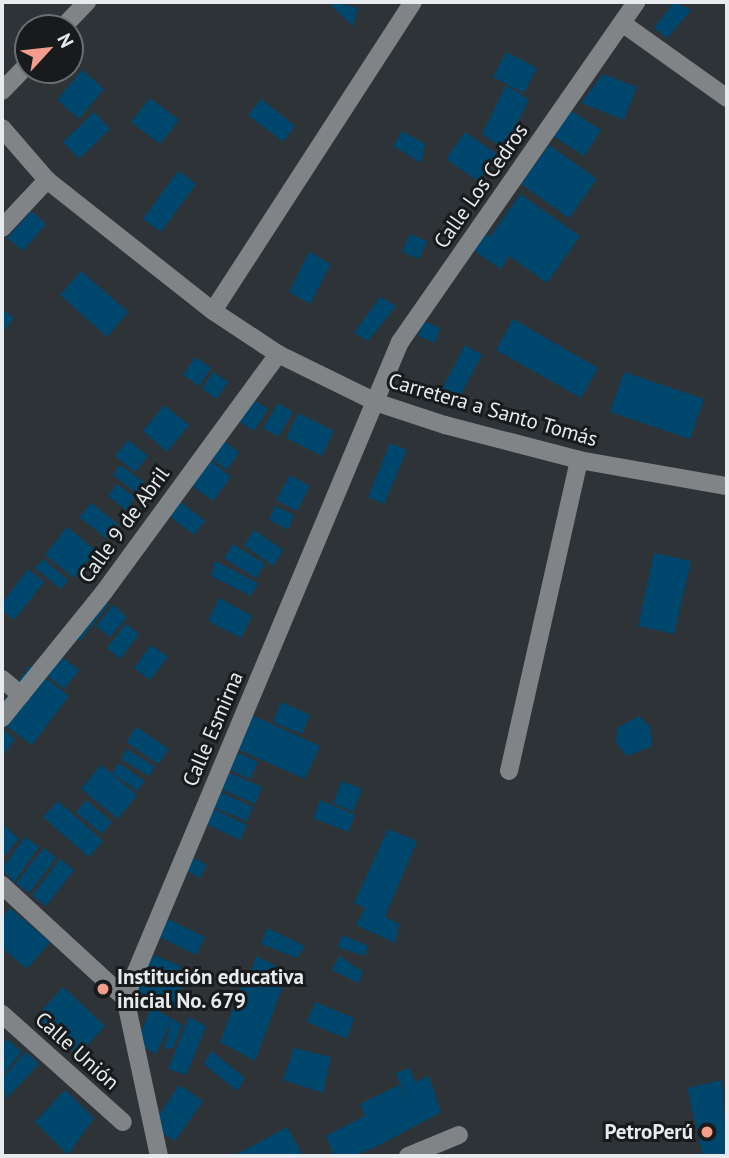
<!DOCTYPE html>
<html>
<head>
<meta charset="utf-8">
<style>
  body { margin:0 }
  #map { position:relative; width:729px; height:1158px; overflow:hidden; background:#2e3337; font-family:"PT Sans",sans-serif }
  div>[style] { position:absolute }
  .building>* { inset:0; background:#00476e }
  .minor>* { height:18px; margin:-9px; padding:0 9px; transform-origin:9px; border-radius:9px; background:#818486 }
  .dots>* { width:19px; height:19px; translate:-50% -50%; box-sizing:border-box; border:4px solid #181a1c; border-radius:50% }
  span { translate:-50% -50%; white-space:nowrap; text-align:center; line-height:1.15; -webkit-text-stroke:6px #181a1c; paint-order:stroke }
  .street-label { font-size:21px; color:#e7ebed }
  .poi-label { font-size:21px; color:#e7ebed; font-weight:700 }
  .left { translate:0 -50%; text-align:left }
  .right { translate:-100% -50%; text-align:right }
  .frame { position:absolute; inset:0; border:4px solid #e7ebed; pointer-events:none }
  .north { position:absolute; left:14px; top:14px; width:70px; height:70px; box-sizing:border-box; background:#181a1c; border:2px solid #6b6e70; border-radius:50%; rotate:63deg; font-size:19px; font-weight:700; line-height:28px; text-align:center; color:#e7ebed }
  .north::after { content:''; display:block; margin:auto; width:24px; height:32px; background:#f49d8c; clip-path:polygon(50% 0,100% 100%,50% 72%,0 100%) }
</style>
</head>
<body>
<div id="map">
  <div class="building">
    <i style="clip-path:polygon(333px 2px,358px 8px,353px 26px,331px 5px)"></i>
    <i style="clip-path:polygon(674px 2px,691px 10px,667px 38px,654px 28px)"></i>
    <i style="clip-path:polygon(506px 52px,537px 68px,524px 93px,493px 77px)"></i>
    <i style="clip-path:polygon(82px 70px,104px 89px,79px 119px,57px 100px)"></i>
    <i style="clip-path:polygon(603px 74px,637px 87px,624px 120px,581px 103px)"></i>
    <i style="clip-path:polygon(506px 85px,529px 100px,504px 149px,482px 134px)"></i>
    <i style="clip-path:polygon(150px 98px,179px 120px,160px 144px,131px 122px)"></i>
    <i style="clip-path:polygon(261px 99px,295px 126px,283px 142px,248px 115px)"></i>
    <i style="clip-path:polygon(568px 109px,601px 130px,584px 156px,551px 135px)"></i>
    <i style="clip-path:polygon(94px 112px,110px 129px,79px 159px,63px 142px)"></i>
    <i style="clip-path:polygon(402px 131px,425px 144px,421px 163px,393px 146px)"></i>
    <i style="clip-path:polygon(465px 132px,497px 154px,478px 181px,446px 159px)"></i>
    <i style="clip-path:polygon(549px 145px,597px 179px,569px 218px,521px 184px)"></i>
    <i style="clip-path:polygon(178px 171px,196px 184px,161px 232px,143px 219px)"></i>
    <i style="clip-path:polygon(520px 194px,580px 236px,547px 283px,509px 256px,500px 269px,472px 249px,483px 232px,490px 237px)"></i>
    <i style="clip-path:polygon(31px 211px,46px 224px,23px 251px,7px 238px)"></i>
    <i style="clip-path:polygon(410px 234px,427px 241px,419px 259px,402px 252px)"></i>
    <i style="clip-path:polygon(309px 252px,331px 264px,310px 304px,289px 292px)"></i>
    <i style="clip-path:polygon(81px 271px,128px 312px,107px 337px,60px 295px)"></i>
    <i style="clip-path:polygon(380px 297px,396px 306px,368px 341px,354px 333px)"></i>
    <i style="clip-path:polygon(2px 309px,14px 318px,2px 333px)"></i>
    <i style="clip-path:polygon(513px 319px,598px 368px,581px 398px,496px 350px)"></i>
    <i style="clip-path:polygon(424px 321px,440px 328px,435px 343px,418px 336px)"></i>
    <i style="clip-path:polygon(465px 345px,482px 355px,459px 398px,442px 389px)"></i>
    <i style="clip-path:polygon(195px 357px,211px 368px,199px 386px,183px 375px)"></i>
    <i style="clip-path:polygon(213px 372px,228px 382px,217px 399px,202px 389px)"></i>
    <i style="clip-path:polygon(624px 372px,704px 399px,690px 439px,610px 412px)"></i>
    <i style="clip-path:polygon(251px 398px,268px 409px,254px 431px,237px 420px)"></i>
    <i style="clip-path:polygon(278px 403px,293px 412px,278px 437px,263px 428px)"></i>
    <i style="clip-path:polygon(164px 405px,189px 425px,167px 452px,143px 431px)"></i>
    <i style="clip-path:polygon(298px 413px,334px 431px,322px 456px,286px 438px)"></i>
    <i style="clip-path:polygon(217px 436px,239px 452px,227px 470px,205px 454px)"></i>
    <i style="clip-path:polygon(128px 440px,148px 456px,135px 472px,115px 456px)"></i>
    <i style="clip-path:polygon(390px 443px,407px 450px,384px 504px,368px 497px)"></i>
    <i style="clip-path:polygon(203px 455px,231px 477px,213px 501px,184px 480px)"></i>
    <i style="clip-path:polygon(120px 465px,145px 483px,138px 494px,113px 475px)"></i>
    <i style="clip-path:polygon(290px 475px,310px 486px,297px 511px,276px 500px)"></i>
    <i style="clip-path:polygon(117px 484px,135px 497px,126px 510px,108px 496px)"></i>
    <i style="clip-path:polygon(172px 495px,205px 521px,194px 535px,161px 510px)"></i>
    <i style="clip-path:polygon(91px 503px,119px 525px,107px 539px,79px 517px)"></i>
    <i style="clip-path:polygon(275px 506px,294px 515px,288px 530px,269px 520px)"></i>
    <i style="clip-path:polygon(67px 527px,96px 551px,74px 578px,45px 555px)"></i>
    <i style="clip-path:polygon(254px 530px,283px 550px,273px 566px,244px 545px)"></i>
    <i style="clip-path:polygon(233px 544px,265px 564px,256px 578px,224px 558px)"></i>
    <i style="clip-path:polygon(654px 553px,691px 561px,674px 634px,638px 626px)"></i>
    <i style="clip-path:polygon(43px 559px,68px 580px,61px 589px,35px 568px)"></i>
    <i style="clip-path:polygon(215px 561px,258px 583px,251px 596px,211px 576px)"></i>
    <i style="clip-path:polygon(28px 569px,44px 582px,14px 620px,2px 611px,2px 603px)"></i>
    <i style="clip-path:polygon(95px 593px,109px 604px,80px 641px,66px 629px)"></i>
    <i style="clip-path:polygon(219px 598px,252px 616px,241px 638px,208px 621px)"></i>
    <i style="clip-path:polygon(113px 605px,127px 617px,110px 637px,96px 626px)"></i>
    <i style="clip-path:polygon(126px 624px,139px 634px,120px 659px,107px 648px)"></i>
    <i style="clip-path:polygon(151px 645px,168px 657px,150px 680px,134px 668px)"></i>
    <i style="clip-path:polygon(50px 648px,79px 670px,64px 689px,35px 666px)"></i>
    <i style="clip-path:polygon(29px 666px,69px 696px,32px 745px,2px 723px,2px 703px)"></i>
    <i style="clip-path:polygon(281px 702px,310px 715px,302px 734px,273px 722px)"></i>
    <i style="clip-path:polygon(251px 715px,320px 746px,305px 779px,237px 749px)"></i>
    <i style="clip-path:polygon(639px 716px,650px 727px,652px 746px,627px 756px,616px 743px,617px 728px)"></i>
    <i style="clip-path:polygon(136px 727px,169px 749px,158px 764px,126px 742px)"></i>
    <i style="clip-path:polygon(2px 729px,15px 739px,2px 757px)"></i>
    <i style="clip-path:polygon(127px 749px,155px 767px,149px 776px,121px 759px)"></i>
    <i style="clip-path:polygon(234px 751px,258px 762px,250px 779px,226px 768px)"></i>
    <i style="clip-path:polygon(119px 763px,144px 781px,138px 791px,112px 773px)"></i>
    <i style="clip-path:polygon(101px 765px,137px 795px,118px 819px,81px 789px)"></i>
    <i style="clip-path:polygon(225px 771px,262px 787px,255px 804px,218px 788px)"></i>
    <i style="clip-path:polygon(342px 781px,362px 789px,353px 812px,333px 803px)"></i>
    <i style="clip-path:polygon(220px 792px,253px 807px,247px 821px,213px 807px)"></i>
    <i style="clip-path:polygon(86px 800px,112px 822px,102px 834px,76px 812px)"></i>
    <i style="clip-path:polygon(320px 800px,355px 815px,348px 832px,313px 818px)"></i>
    <i style="clip-path:polygon(58px 801px,103px 841px,89px 857px,43px 817px)"></i>
    <i style="clip-path:polygon(211px 808px,247px 825px,240px 840px,204px 823px)"></i>
    <i style="clip-path:polygon(2px 824px,19px 839px,2px 859px)"></i>
    <i style="clip-path:polygon(388px 829px,417px 841px,385px 917px,399px 924px,395px 943px,356px 925px,365px 908px,354px 903px)"></i>
    <i style="clip-path:polygon(25px 837px,39px 847px,14px 882px,2px 869px)"></i>
    <i style="clip-path:polygon(44px 848px,56px 858px,29px 893px,16px 883px)"></i>
    <i style="clip-path:polygon(188px 855px,207px 865px,200px 878px,181px 868px)"></i>
    <i style="clip-path:polygon(60px 859px,74px 870px,46px 906px,32px 896px)"></i>
    <i style="clip-path:polygon(10px 908px,50px 942px,27px 969px,2px 948px,2px 918px)"></i>
    <i style="clip-path:polygon(164px 917px,205px 937px,196px 955px,155px 935px)"></i>
    <i style="clip-path:polygon(267px 928px,305px 946px,297px 958px,261px 944px)"></i>
    <i style="clip-path:polygon(343px 935px,368px 946px,365px 956px,337px 947px)"></i>
    <i style="clip-path:polygon(146px 952px,181px 966px,175px 982px,140px 969px)"></i>
    <i style="clip-path:polygon(256px 956px,288px 972px,255px 1061px,220px 1042px,243px 982px,262px 990px,248px 983px)"></i>
    <i style="clip-path:polygon(339px 956px,363px 972px,358px 983px,332px 970px)"></i>
    <i style="clip-path:polygon(140px 971px,182px 987px,174px 1009px,132px 993px)"></i>
    <i style="clip-path:polygon(63px 987px,105px 1026px,78px 1056px,35px 1018px)"></i>
    <i style="clip-path:polygon(315px 1002px,354px 1018px,347px 1039px,307px 1022px)"></i>
    <i style="clip-path:polygon(152px 1007px,182px 1025px,173px 1048px,164px 1049px,172px 1019px,156px 1054px,136px 1043px)"></i>
    <i style="clip-path:polygon(189px 1017px,206px 1026px,186px 1075px,168px 1069px)"></i>
    <i style="clip-path:polygon(7px 1039px,22px 1052px,2px 1075px,2px 1045px)"></i>
    <i style="clip-path:polygon(294px 1048px,331px 1057px,323px 1093px,283px 1080px)"></i>
    <i style="clip-path:polygon(211px 1051px,245px 1078px,237px 1091px,204px 1064px)"></i>
    <i style="clip-path:polygon(26px 1052px,39px 1064px,6px 1099px,2px 1078px)"></i>
    <i style="clip-path:polygon(410px 1068px,415px 1082px,429px 1076px,441px 1112px,378px 1146px,353px 1156px,334px 1156px,326px 1136px,365px 1116px,360px 1104px,399px 1085px,408px 1106px,396px 1073px)"></i>
    <i style="clip-path:polygon(722px 1080px,727px 1156px,703px 1156px,687px 1088px)"></i>
    <i style="clip-path:polygon(179px 1085px,203px 1101px,175px 1141px,151px 1127px)"></i>
    <i style="clip-path:polygon(65px 1090px,94px 1118px,68px 1155px,35px 1122px)"></i>
    <i style="clip-path:polygon(287px 1127px,303px 1156px,231px 1156px,245px 1150px)"></i>
  </div>
  <div class="minor">
    <i style="left:622px;top:23px;width:129px;rotate:35.5deg"></i>
    <i style="left:62px;top:28px;width:36px;rotate:-46deg"></i>
    <i style="left:2px;top:91px;width:37px;rotate:-46deg"></i>
    <i style="left:2px;top:128px;width:69px;rotate:49.1deg"></i>
    <i style="left:47px;top:180px;width:211px;rotate:38.3deg"></i>
    <i style="left:213px;top:311px;width:78px;rotate:33.5deg"></i>
    <i style="left:278px;top:354px;width:111px;rotate:26.1deg"></i>
    <i style="left:378px;top:403px;width:71px;rotate:18.2deg"></i>
    <i style="left:445px;top:425px;width:138px;rotate:14.6deg"></i>
    <i style="left:579px;top:460px;width:150px;rotate:10deg"></i>
    <i style="left:2px;top:228px;width:66px;rotate:-46.8deg"></i>
    <i style="left:213px;top:311px;width:368px;rotate:-57.1deg"></i>
    <i style="left:2px;top:679px;width:25px;rotate:40deg"></i>
    <i style="left:2px;top:718px;width:162px;rotate:-51deg"></i>
    <i style="left:104px;top:592px;width:295px;rotate:-53.8deg"></i>
    <i style="left:509px;top:771px;width:319px;rotate:-77.3deg"></i>
    <i style="left:2px;top:885px;width:167px;rotate:42.6deg"></i>
    <i style="left:2px;top:1014px;width:162px;rotate:41.8deg"></i>
    <i style="left:159px;top:1156px;width:162px;rotate:-102.1deg"></i>
    <i style="left:125px;top:998px;width:711px;rotate:-67.26deg"></i>
    <i style="left:400px;top:342px;width:414px;rotate:-55.2deg"></i>
    <i style="left:408px;top:1156px;width:55px;rotate:-22.4deg"></i>
  </div>
  <div class="dots">
    <i style="left:103px;top:989px;background:#f49d8c"></i>
    <i style="left:707px;top:1132px;background:#f49d8c"></i>
  </div>
  <div class="street-label">
    <span style="left:481px;top:186px;rotate:-55deg">Calle Los Cedros</span>
    <span style="left:493px;top:410px;rotate:16deg">Carretera a Santo Tomás</span>
    <span style="left:124px;top:525px;rotate:-54deg">Calle 9 de Abril</span>
    <span style="left:213px;top:729px;rotate:-67deg">Calle Esmirna</span>
    <span style="left:77px;top:1051px;rotate:42deg">Calle Unión</span>
  </div>
  <div class="poi-label">
    <span class="left" style="left:117px;top:989px">Institución educativa<br>inicial No. 679</span>
    <span class="right" style="left:693px;top:1132px">PetroPerú</span>
  </div>
  <div class="frame"></div>
  <div class="north">N</div>
</div>
</body>
</html>
